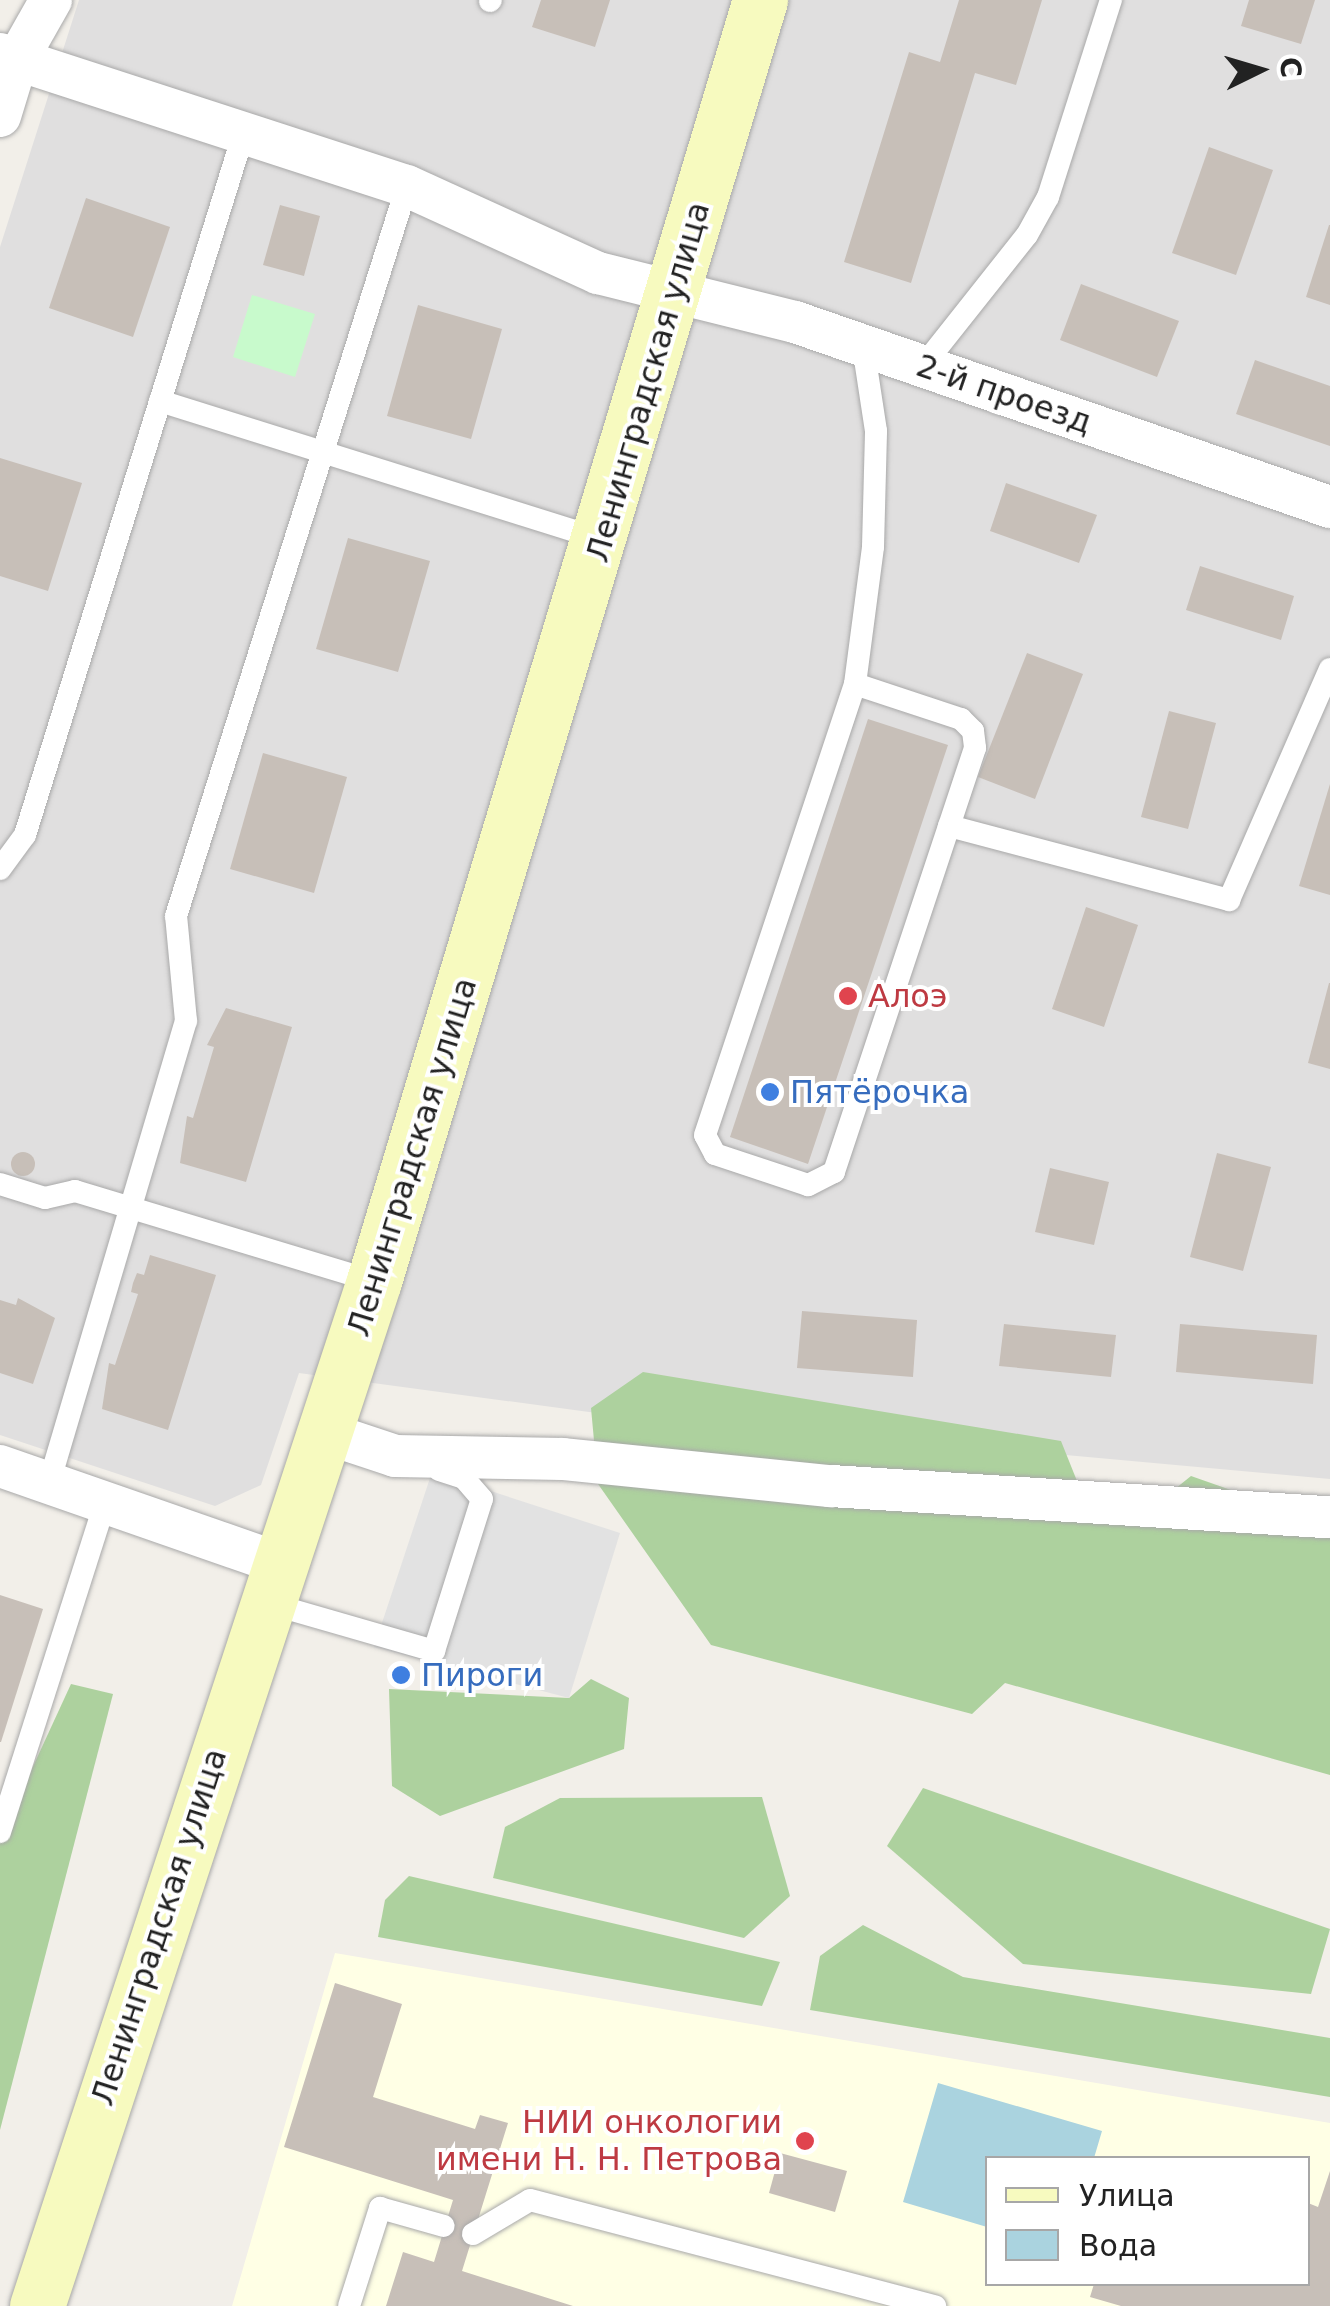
<!DOCTYPE html>
<html>
<head>
<meta charset="utf-8">
<style>
  body { margin:0 }
  #map { position:relative; width:1330px; height:2306px; overflow:hidden; background:#f2efe9; font-family:"DejaVu Sans",sans-serif }
  div>[style] { position:absolute }
  .residential>* { inset:0; background:#e0dfdf }
  .education>* { inset:0; background:#ffffe5 }
  .forest>* { inset:0; background:#add19e }
  .park>* { inset:0; background:#c8facc }
  .parking>* { inset:0; background:#e2e2e2 }
  .water>* { inset:0; background:#aad3df }
  .building>* { inset:0; background:#c7bfb8 }
  .round { border-radius:50% }
  .roads { filter:drop-shadow(0 0 2px #a9a9a9) drop-shadow(0 0 2px #a9a9a9) }
  .service>* { height:22px; margin:-11px; padding:0 11px; transform-origin:11px; border-radius:11px; background:#fff }
  .minor>* { height:42px; margin:-21px; padding:0 21px; transform-origin:21px; border-radius:21px; background:#fff }
  .secondary>* { height:55px; margin:-27.5px; padding:0 27.5px; transform-origin:27.5px; border-radius:27.5px; background:#f7fabf }
  .dots>* { width:28px; height:28px; translate:-50% -50%; box-sizing:border-box; border:5px solid #fff; border-radius:50% }
  span { translate:-50% -50%; white-space:nowrap; text-align:center; line-height:1.15; -webkit-text-stroke:8px #fff; paint-order:stroke }
  .street-label { font-size:32px; color:#222 }
  .health-label { font-size:32px; color:#be3a42 }
  .left { translate:0 -50%; text-align:left }
  .right { translate:-100% -50%; text-align:right }
  .shop-label { font-size:32px; color:#366cbe }
  .legend { position:absolute; left:985px; top:2156px; width:325px; height:130px; box-sizing:border-box; background:#fff; border:2px solid #a7a7a7; margin:0; padding:12px 18px; list-style:none; font-size:30px; color:#222 }
  .legend li { display:flex; align-items:center; gap:20px; height:50px }
  .legend b { width:50px; border:2px solid #a7a7a7 }
  .north { position:absolute; left:1210px; top:20px; width:100px; height:100px; -webkit-text-stroke:8px #fff; paint-order:stroke; rotate:85deg; font-size:28px; font-weight:700; line-height:40px; text-align:center; color:#222 }
  .north::after { content:''; display:block; margin:auto; width:35px; height:45px; background:#222; clip-path:polygon(50% 0,100% 100%,50% 72%,0 100%) }
</style>
</head>
<body>
<div id="map">
  <div class="residential">
    <i style="clip-path:polygon(79px 0,1330px 0,1330px 1479px,589px 1412px,299px 1373px,261px 1485px,215px 1506px,0 1435px,0 247px)"></i>
  </div>
  <div class="education">
    <i style="clip-path:polygon(evenodd,335px 1953px,1330px 2123px,1330px 2306px,232px 2306px,335px 1953px,988px 2158px,1308px 2158px,1308px 2284px,988px 2284px,988px 2158px)"></i>
  </div>
  <div class="forest">
    <i style="clip-path:polygon(643px 1372px,1061px 1441px,1079px 1486px,1155px 1505px,1191px 1476px,1330px 1525px,1330px 1775px,1005px 1683px,972px 1714px,711px 1645px,598px 1484px,591px 1408px)"></i>
    <i style="clip-path:polygon(591px 1679px,629px 1698px,624px 1749px,440px 1816px,392px 1786px,389px 1689px,569px 1698px)"></i>
    <i style="clip-path:polygon(71px 1684px,113px 1694px,0 2130px,0 1838px)"></i>
    <i style="clip-path:polygon(923px 1788px,1330px 1929px,1311px 1994px,1023px 1964px,887px 1846px)"></i>
    <i style="clip-path:polygon(762px 1797px,790px 1896px,744px 1938px,493px 1878px,505px 1827px,560px 1798px)"></i>
    <i style="clip-path:polygon(409px 1876px,780px 1962px,762px 2006px,378px 1937px,385px 1900px)"></i>
    <i style="clip-path:polygon(863px 1925px,963px 1977px,1330px 2038px,1330px 2097px,810px 2010px,820px 1956px)"></i>
  </div>
  <div class="park">
    <i style="clip-path:polygon(252px 295px,315px 314px,295px 377px,233px 357px)"></i>
  </div>
  <div class="parking">
    <i style="clip-path:polygon(432px 1472px,620px 1533px,569px 1698px,374px 1647px)"></i>
  </div>
  <div class="water">
    <i style="clip-path:polygon(938px 2083px,1102px 2131px,1094px 2158px,988px 2158px,987px 2227px,903px 2202px)"></i>
  </div>
  <div class="building">
    <i style="clip-path:polygon(541px 0,610px 0,595px 47px,532px 27px)"></i>
    <i style="clip-path:polygon(959px 0,1042px 0,1016px 85px,975px 73px,911px 283px,844px 262px,909px 52px,940px 62px)"></i>
    <i style="clip-path:polygon(1249px 0,1315px 0,1301px 44px,1241px 26px)"></i>
    <i style="clip-path:polygon(1209px 147px,1273px 170px,1236px 275px,1172px 253px)"></i>
    <i style="clip-path:polygon(86px 198px,170px 227px,133px 337px,49px 308px)"></i>
    <i style="clip-path:polygon(280px 205px,320px 216px,304px 276px,263px 265px)"></i>
    <i style="clip-path:polygon(1329px 225px,1330px 225px,1330px 305px,1306px 297px)"></i>
    <i style="clip-path:polygon(1081px 284px,1179px 321px,1157px 377px,1060px 340px)"></i>
    <i style="clip-path:polygon(418px 305px,502px 329px,471px 439px,387px 416px)"></i>
    <i style="clip-path:polygon(1255px 360px,1330px 386px,1330px 446px,1236px 414px)"></i>
    <i style="clip-path:polygon(0 458px,82px 483px,48px 591px,0 576px)"></i>
    <i style="clip-path:polygon(1006px 483px,1097px 515px,1079px 563px,990px 531px)"></i>
    <i style="clip-path:polygon(348px 538px,430px 561px,398px 672px,316px 649px)"></i>
    <i style="clip-path:polygon(1200px 566px,1294px 596px,1281px 640px,1186px 610px)"></i>
    <i style="clip-path:polygon(1027px 653px,1083px 674px,1035px 799px,978px 777px)"></i>
    <i style="clip-path:polygon(1169px 711px,1216px 723px,1188px 829px,1141px 817px)"></i>
    <i style="clip-path:polygon(868px 719px,948px 745px,808px 1164px,730px 1137px)"></i>
    <i style="clip-path:polygon(263px 753px,347px 777px,314px 893px,230px 869px)"></i>
    <i style="clip-path:polygon(1330px 784px,1330px 895px,1299px 886px)"></i>
    <i style="clip-path:polygon(1086px 907px,1138px 925px,1104px 1027px,1052px 1009px)"></i>
    <i style="clip-path:polygon(1329px 983px,1330px 983px,1330px 1069px,1308px 1063px)"></i>
    <i style="clip-path:polygon(226px 1008px,292px 1027px,246px 1182px,180px 1163px,187px 1116px,193px 1118px,214px 1047px,207px 1045px)"></i>
    <i class="round" style="left:11px;top:1152px;width:24px;height:24px"></i>
    <i style="clip-path:polygon(1217px 1153px,1271px 1167px,1243px 1271px,1190px 1257px)"></i>
    <i style="clip-path:polygon(1050px 1168px,1109px 1182px,1094px 1245px,1035px 1232px)"></i>
    <i style="clip-path:polygon(150px 1255px,216px 1275px,168px 1430px,102px 1409px,109px 1363px,115px 1365px,138px 1294px,131px 1292px,133px 1283px,137px 1273px,144px 1275px)"></i>
    <i style="clip-path:polygon(18px 1298px,55px 1318px,33px 1384px,0 1373px,0 1300px,16px 1305px)"></i>
    <i style="clip-path:polygon(802px 1311px,917px 1320px,913px 1377px,797px 1368px)"></i>
    <i style="clip-path:polygon(1004px 1324px,1116px 1335px,1111px 1377px,999px 1366px)"></i>
    <i style="clip-path:polygon(1180px 1324px,1317px 1335px,1313px 1384px,1176px 1372px)"></i>
    <i style="clip-path:polygon(0 1595px,43px 1609px,1px 1742px,0 1742px)"></i>
    <i style="clip-path:polygon(335px 1983px,402px 2004px,373px 2097px,475px 2129px,480px 2115px,508px 2123px,462px 2271px,573px 2306px,386px 2306px,403px 2252px,434px 2262px,453px 2200px,284px 2147px)"></i>
    <i style="clip-path:polygon(780px 2153px,847px 2171px,835px 2212px,769px 2193px)"></i>
    <i style="clip-path:polygon(1330px 2171px,1330px 2306px,1121px 2306px,1090px 2297px,1094px 2284px,1308px 2284px,1308px 2203px,1318px 2207px)"></i>
  </div>
  <div class="roads">
    <div class="service">
      <i style="left:490px;top:1px;width:1px;rotate:-45deg"></i>
      <i style="left:923px;top:366px;width:167px;rotate:-51.6deg"></i>
      <i style="left:1027px;top:235px;width:43px;rotate:-61.1deg"></i>
      <i style="left:1048px;top:197px;width:207px;rotate:-72.3deg"></i>
      <i style="left:160px;top:401px;width:462px;rotate:17.4deg"></i>
      <i style="left:855px;top:684px;width:112px;rotate:18.3deg"></i>
      <i style="left:961px;top:719px;width:17px;rotate:45deg"></i>
      <i style="left:973px;top:731px;width:17px;rotate:83deg"></i>
      <i style="left:975px;top:748px;width:447px;rotate:108.4deg"></i>
      <i style="left:834px;top:1172px;width:29px;rotate:153deg"></i>
      <i style="left:808px;top:1185px;width:98px;rotate:-161.6deg"></i>
      <i style="left:715px;top:1154px;width:21px;rotate:-118deg"></i>
      <i style="left:705px;top:1135px;width:475px;rotate:-71.6deg"></i>
      <i style="left:855px;top:684px;width:138px;rotate:-82.5deg"></i>
      <i style="left:873px;top:547px;width:116px;rotate:-88.5deg"></i>
      <i style="left:876px;top:431px;width:86px;rotate:-98.7deg"></i>
      <i style="left:949px;top:826px;width:290px;rotate:14.8deg"></i>
      <i style="left:1229px;top:900px;width:252px;rotate:-66.4deg"></i>
      <i style="left:0;top:869px;width:42px;rotate:-53.7deg"></i>
      <i style="left:25px;top:835px;width:736px;rotate:-72.7deg"></i>
      <i style="left:0;top:1184px;width:47px;rotate:17.3deg"></i>
      <i style="left:45px;top:1198px;width:31px;rotate:-13deg"></i>
      <i style="left:75px;top:1191px;width:312px;rotate:16.8deg"></i>
      <i style="left:49px;top:1483px;width:482px;rotate:-73.5deg"></i>
      <i style="left:186px;top:1021px;width:105px;rotate:-95.4deg"></i>
      <i style="left:176px;top:916px;width:766px;rotate:-72.44deg"></i>
      <i style="left:268px;top:1603px;width:173px;rotate:16.1deg"></i>
      <i style="left:434px;top:1651px;width:159px;rotate:-72.5deg"></i>
      <i style="left:482px;top:1499px;width:28px;rotate:-131deg"></i>
      <i style="left:464px;top:1478px;width:26px;rotate:-162deg"></i>
      <i style="left:0;top:1832px;width:346px;rotate:-72.3deg"></i>
      <i style="left:473px;top:2234px;width:66px;rotate:-30.8deg"></i>
      <i style="left:530px;top:2200px;width:419px;rotate:14.7deg"></i>
      <i style="left:349px;top:2306px;width:103px;rotate:-72.4deg"></i>
      <i style="left:380px;top:2208px;width:66px;rotate:15.7deg"></i>
    </div>
    <div class="minor">
      <i style="left:0;top:54px;width:428px;rotate:18deg"></i>
      <i style="left:407px;top:186px;width:210px;rotate:24.5deg"></i>
      <i style="left:598px;top:273px;width:203px;rotate:14deg"></i>
      <i style="left:795px;top:322px;width:566px;rotate:19.08deg"></i>
      <i style="left:0;top:116px;width:59px;rotate:-73.1deg"></i>
      <i style="left:17px;top:60px;width:69px;rotate:-60.5deg"></i>
      <i style="left:326px;top:1433px;width:73px;rotate:18.4deg"></i>
      <i style="left:395px;top:1456px;width:168px;rotate:1deg"></i>
      <i style="left:563px;top:1459px;width:269px;rotate:5.8deg"></i>
      <i style="left:831px;top:1486px;width:500px;rotate:3.6deg"></i>
      <i style="left:0;top:1466px;width:298px;rotate:19.2deg"></i>
    </div>
    <div class="secondary">
      <i style="left:37px;top:2306px;width:1079px;rotate:-71.8deg"></i>
      <i style="left:374px;top:1281px;width:1338px;rotate:-73.23deg"></i>
    </div>
  </div>
  <div class="dots">
    <i style="left:848px;top:996px;background:#e0444e"></i>
    <i style="left:770px;top:1092px;background:#3f7fe0"></i>
    <i style="left:401px;top:1675px;background:#3f7fe0"></i>
    <i style="left:805px;top:2141px;background:#e0444e"></i>
  </div>
  <div class="street-label">
    <span style="left:648px;top:382px;rotate:-74deg">Ленинградская улица</span>
    <span style="left:1004px;top:394px;rotate:19deg">2-й проезд</span>
    <span style="left:412px;top:1157px;rotate:-73deg">Ленинградская улица</span>
    <span style="left:159px;top:1927px;rotate:-72deg">Ленинградская улица</span>
  </div>
  <div class="health-label">
    <span class="left" style="left:868px;top:996px">Алоэ</span>
    <span class="right" style="left:782px;top:2141px">НИИ онкологии<br>имени Н. Н. Петрова</span>
  </div>
  <div class="shop-label">
    <span class="left" style="left:790px;top:1092px">Пятёрочка</span>
    <span class="left" style="left:421px;top:1675px">Пироги</span>
  </div>
  <ul class="legend">
  <li><b style="height:12px;background:#f7fabf"></b>Улица</li>
  <li><b style="height:28px;background:#aad3df"></b>Вода</li>
  </ul>
  <div class="north">С</div>
</div>
</body>
</html>
